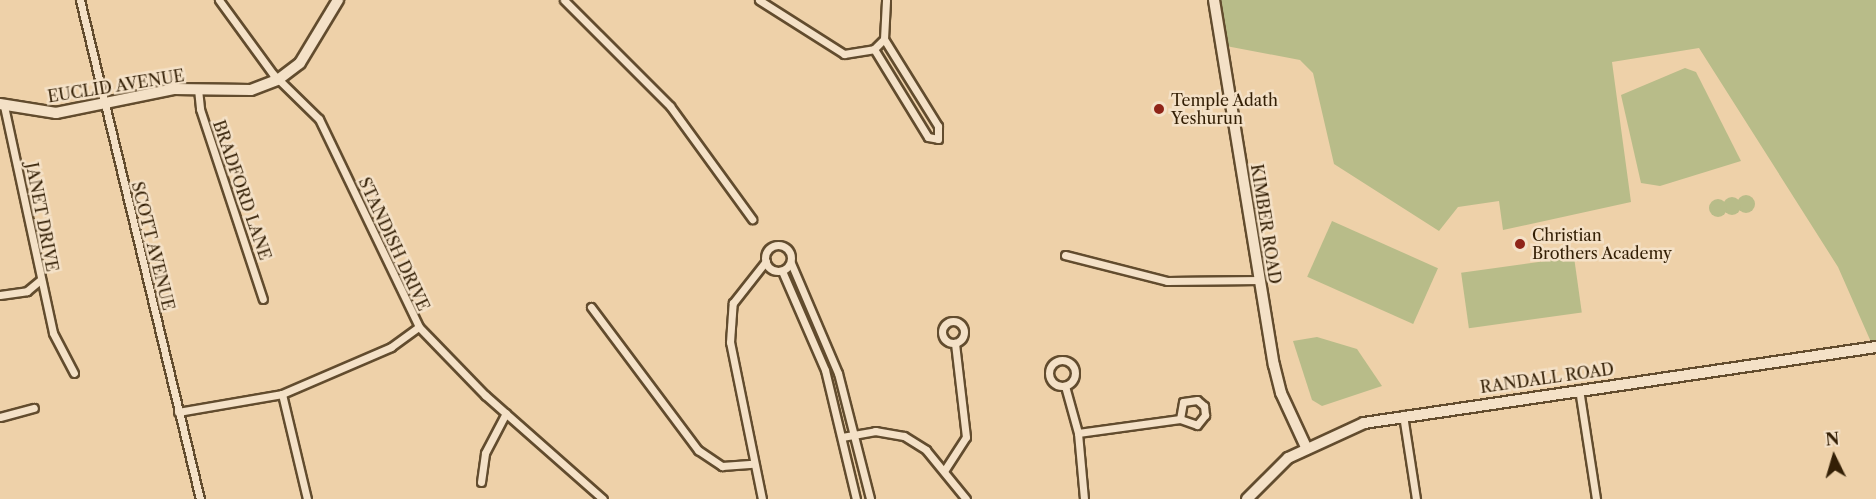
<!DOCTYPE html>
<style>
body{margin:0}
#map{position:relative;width:1876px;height:499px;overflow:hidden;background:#eed1a9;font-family:"Libre Caslon Text",serif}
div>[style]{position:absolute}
.green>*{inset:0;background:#b8bc89;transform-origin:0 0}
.round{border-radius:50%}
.roads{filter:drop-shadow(2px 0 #624c2e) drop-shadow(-2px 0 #624c2e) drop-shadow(0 2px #624c2e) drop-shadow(0 -2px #624c2e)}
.street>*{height:7px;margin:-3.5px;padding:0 3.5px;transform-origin:3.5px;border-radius:3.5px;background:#f4e1c7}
.street>.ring{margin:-3.5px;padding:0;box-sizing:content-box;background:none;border:7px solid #f4e1c7;border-radius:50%}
.secondary>*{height:10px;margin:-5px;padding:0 5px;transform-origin:5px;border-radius:5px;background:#f4e1c7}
.dots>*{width:16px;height:16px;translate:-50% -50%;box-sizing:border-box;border:3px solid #f4e1c7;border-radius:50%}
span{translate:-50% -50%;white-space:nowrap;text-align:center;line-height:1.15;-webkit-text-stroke:5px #f4e1c7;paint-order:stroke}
.street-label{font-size:16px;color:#331f05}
.poi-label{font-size:16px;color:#331f05}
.left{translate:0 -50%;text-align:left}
.north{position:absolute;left:1804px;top:427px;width:60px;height:60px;-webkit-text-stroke:4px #f4e1c7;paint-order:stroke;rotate:355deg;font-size:16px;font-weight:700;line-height:24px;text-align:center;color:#331f05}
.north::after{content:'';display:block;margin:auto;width:21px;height:27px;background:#331f05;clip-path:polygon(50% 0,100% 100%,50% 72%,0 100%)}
</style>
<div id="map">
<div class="green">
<div style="clip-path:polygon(1218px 0,1876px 0,1876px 341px,1871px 342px,1838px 267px,1699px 48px,1612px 62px,1631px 202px,1503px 230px,1499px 201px,1458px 207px,1439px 231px,1334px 164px,1313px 73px,1300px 60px,1226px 46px)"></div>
<div style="clip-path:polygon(1685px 68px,1696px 72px,1741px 161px,1660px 186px,1641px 183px,1621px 95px)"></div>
<div class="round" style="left:1737px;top:195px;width:18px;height:18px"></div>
<div class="round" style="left:1723px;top:197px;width:18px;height:18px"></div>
<div class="round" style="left:1709px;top:199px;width:18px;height:18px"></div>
<div style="left:1332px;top:221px;width:116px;height:61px;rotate:24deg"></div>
<div style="left:1574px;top:257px;width:56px;height:114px;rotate:82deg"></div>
<div style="clip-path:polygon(1317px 337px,1357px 349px,1382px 386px,1322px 406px,1312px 400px,1293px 341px)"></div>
</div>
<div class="roads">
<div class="street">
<div style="left:80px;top:0;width:513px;rotate:76.48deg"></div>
<div style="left:219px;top:0;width:92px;rotate:53.9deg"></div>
<div style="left:273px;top:74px;width:64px;rotate:44.4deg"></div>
<div style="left:319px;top:119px;width:231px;rotate:64.3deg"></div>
<div style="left:419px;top:327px;width:95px;rotate:45.9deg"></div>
<div style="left:485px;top:395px;width:157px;rotate:41.4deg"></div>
<div style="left:564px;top:0;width:150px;rotate:45deg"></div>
<div style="left:670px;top:106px;width:140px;rotate:54deg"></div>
<div style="left:759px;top:0;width:101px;rotate:32.4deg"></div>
<div style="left:844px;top:54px;width:30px;rotate:-9deg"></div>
<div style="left:874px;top:49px;width:14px;rotate:-45deg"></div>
<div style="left:884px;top:39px;width:39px;rotate:-87deg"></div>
<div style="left:874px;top:49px;width:103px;rotate:58.5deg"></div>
<div style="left:928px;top:137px;width:10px;rotate:11deg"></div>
<div style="left:938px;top:139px;width:13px;rotate:-90deg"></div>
<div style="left:938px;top:126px;width:102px;rotate:-121.8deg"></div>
<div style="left:198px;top:89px;width:20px;rotate:84deg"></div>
<div style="left:200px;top:109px;width:200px;rotate:71.7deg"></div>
<div style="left:4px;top:106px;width:232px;rotate:77.8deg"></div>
<div style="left:53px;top:333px;width:45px;rotate:62.3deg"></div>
<div class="ring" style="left:765px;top:245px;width:19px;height:19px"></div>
<div style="left:1065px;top:255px;width:105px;rotate:14.3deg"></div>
<div style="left:1167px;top:281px;width:93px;rotate:-0.6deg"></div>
<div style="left:791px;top:263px;width:120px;rotate:66.9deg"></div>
<div style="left:838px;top:373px;width:130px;rotate:75.7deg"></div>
<div style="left:782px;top:271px;width:108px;rotate:66.5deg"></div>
<div style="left:825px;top:370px;width:133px;rotate:76.5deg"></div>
<div style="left:0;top:295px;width:27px;rotate:-8deg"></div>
<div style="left:27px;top:291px;width:17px;rotate:-40deg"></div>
<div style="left:591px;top:307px;width:179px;rotate:53.2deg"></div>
<div style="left:698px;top:450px;width:29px;rotate:34deg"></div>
<div style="left:722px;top:466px;width:31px;rotate:-4deg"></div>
<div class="ring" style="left:942px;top:321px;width:15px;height:15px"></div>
<div class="ring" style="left:1049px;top:360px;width:19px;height:19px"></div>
<div style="left:1065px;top:386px;width:49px;rotate:74.5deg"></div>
<div style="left:1078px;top:433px;width:66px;rotate:84.8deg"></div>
<div style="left:1579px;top:389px;width:111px;rotate:81.2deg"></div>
<div style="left:282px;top:394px;width:108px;rotate:76.6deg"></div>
<div style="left:178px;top:412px;width:106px;rotate:-9.8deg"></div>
<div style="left:282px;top:394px;width:119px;rotate:-23.3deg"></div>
<div style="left:391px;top:347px;width:34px;rotate:-36deg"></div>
<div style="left:1403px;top:415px;width:85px;rotate:81.2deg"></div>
<div style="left:0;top:417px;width:35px;rotate:-15deg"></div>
<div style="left:1078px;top:433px;width:103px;rotate:-7.8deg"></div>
<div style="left:1180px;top:419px;width:18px;rotate:19deg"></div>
<div style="left:1197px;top:425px;width:13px;rotate:-51deg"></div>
<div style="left:1205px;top:415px;width:9px;rotate:-96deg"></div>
<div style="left:1204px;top:406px;width:9px;rotate:-139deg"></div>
<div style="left:1197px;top:400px;width:14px;rotate:172deg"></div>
<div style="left:1183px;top:402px;width:17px;rotate:100deg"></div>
<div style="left:842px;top:437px;width:34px;rotate:-10deg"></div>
<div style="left:875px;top:431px;width:29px;rotate:10deg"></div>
<div style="left:904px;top:436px;width:26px;rotate:32deg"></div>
<div style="left:926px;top:450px;width:63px;rotate:50.8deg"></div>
<div style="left:944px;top:471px;width:40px;rotate:-57.1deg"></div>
<div style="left:966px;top:437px;width:95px;rotate:-96.7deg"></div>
<div style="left:481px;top:482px;width:29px;rotate:-82deg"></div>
<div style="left:485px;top:453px;width:45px;rotate:-62.3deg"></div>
<div style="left:762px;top:499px;width:160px;rotate:-101.5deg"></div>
<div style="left:730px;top:342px;width:39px;rotate:-86deg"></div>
<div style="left:733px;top:303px;width:53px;rotate:-51.8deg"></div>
</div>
<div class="secondary">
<div style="left:1214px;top:0;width:370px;rotate:80.7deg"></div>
<div style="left:1274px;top:365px;width:29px;rotate:76deg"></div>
<div style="left:1281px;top:393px;width:60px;rotate:65.2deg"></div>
<div style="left:0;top:104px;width:57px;rotate:9.1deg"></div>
<div style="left:56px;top:113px;width:120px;rotate:-11.5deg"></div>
<div style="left:174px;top:89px;width:77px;rotate:0.7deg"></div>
<div style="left:251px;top:90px;width:30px;rotate:-21deg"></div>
<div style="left:279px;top:79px;width:26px;rotate:-37deg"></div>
<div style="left:300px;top:63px;width:74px;rotate:-58.9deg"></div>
<div style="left:1247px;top:499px;width:58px;rotate:-45deg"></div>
<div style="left:1288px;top:458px;width:84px;rotate:-24.7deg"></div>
<div style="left:1364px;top:423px;width:518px;rotate:-8.44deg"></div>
</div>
</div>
<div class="dots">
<div style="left:1159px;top:109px;background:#8f2418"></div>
<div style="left:1520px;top:244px;background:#8f2418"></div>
</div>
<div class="street-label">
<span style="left:116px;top:86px;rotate:-9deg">EUCLID AVENUE</span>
<span style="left:242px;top:190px;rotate:71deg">BRADFORD LANE</span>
<span style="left:42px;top:217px;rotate:79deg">JANET DRIVE</span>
<span style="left:1266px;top:224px;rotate:81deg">KIMBER ROAD</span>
<span style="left:394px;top:244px;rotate:65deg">STANDISH DRIVE</span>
<span style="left:153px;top:246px;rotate:76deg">SCOTT AVENUE</span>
<span style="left:1547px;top:378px;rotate:-8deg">RANDALL ROAD</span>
</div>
<div class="poi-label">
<span class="left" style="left:1171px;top:109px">Temple Adath<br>Yeshurun</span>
<span class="left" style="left:1532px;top:244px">Christian<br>Brothers Academy</span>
</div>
<div class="north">N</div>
</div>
